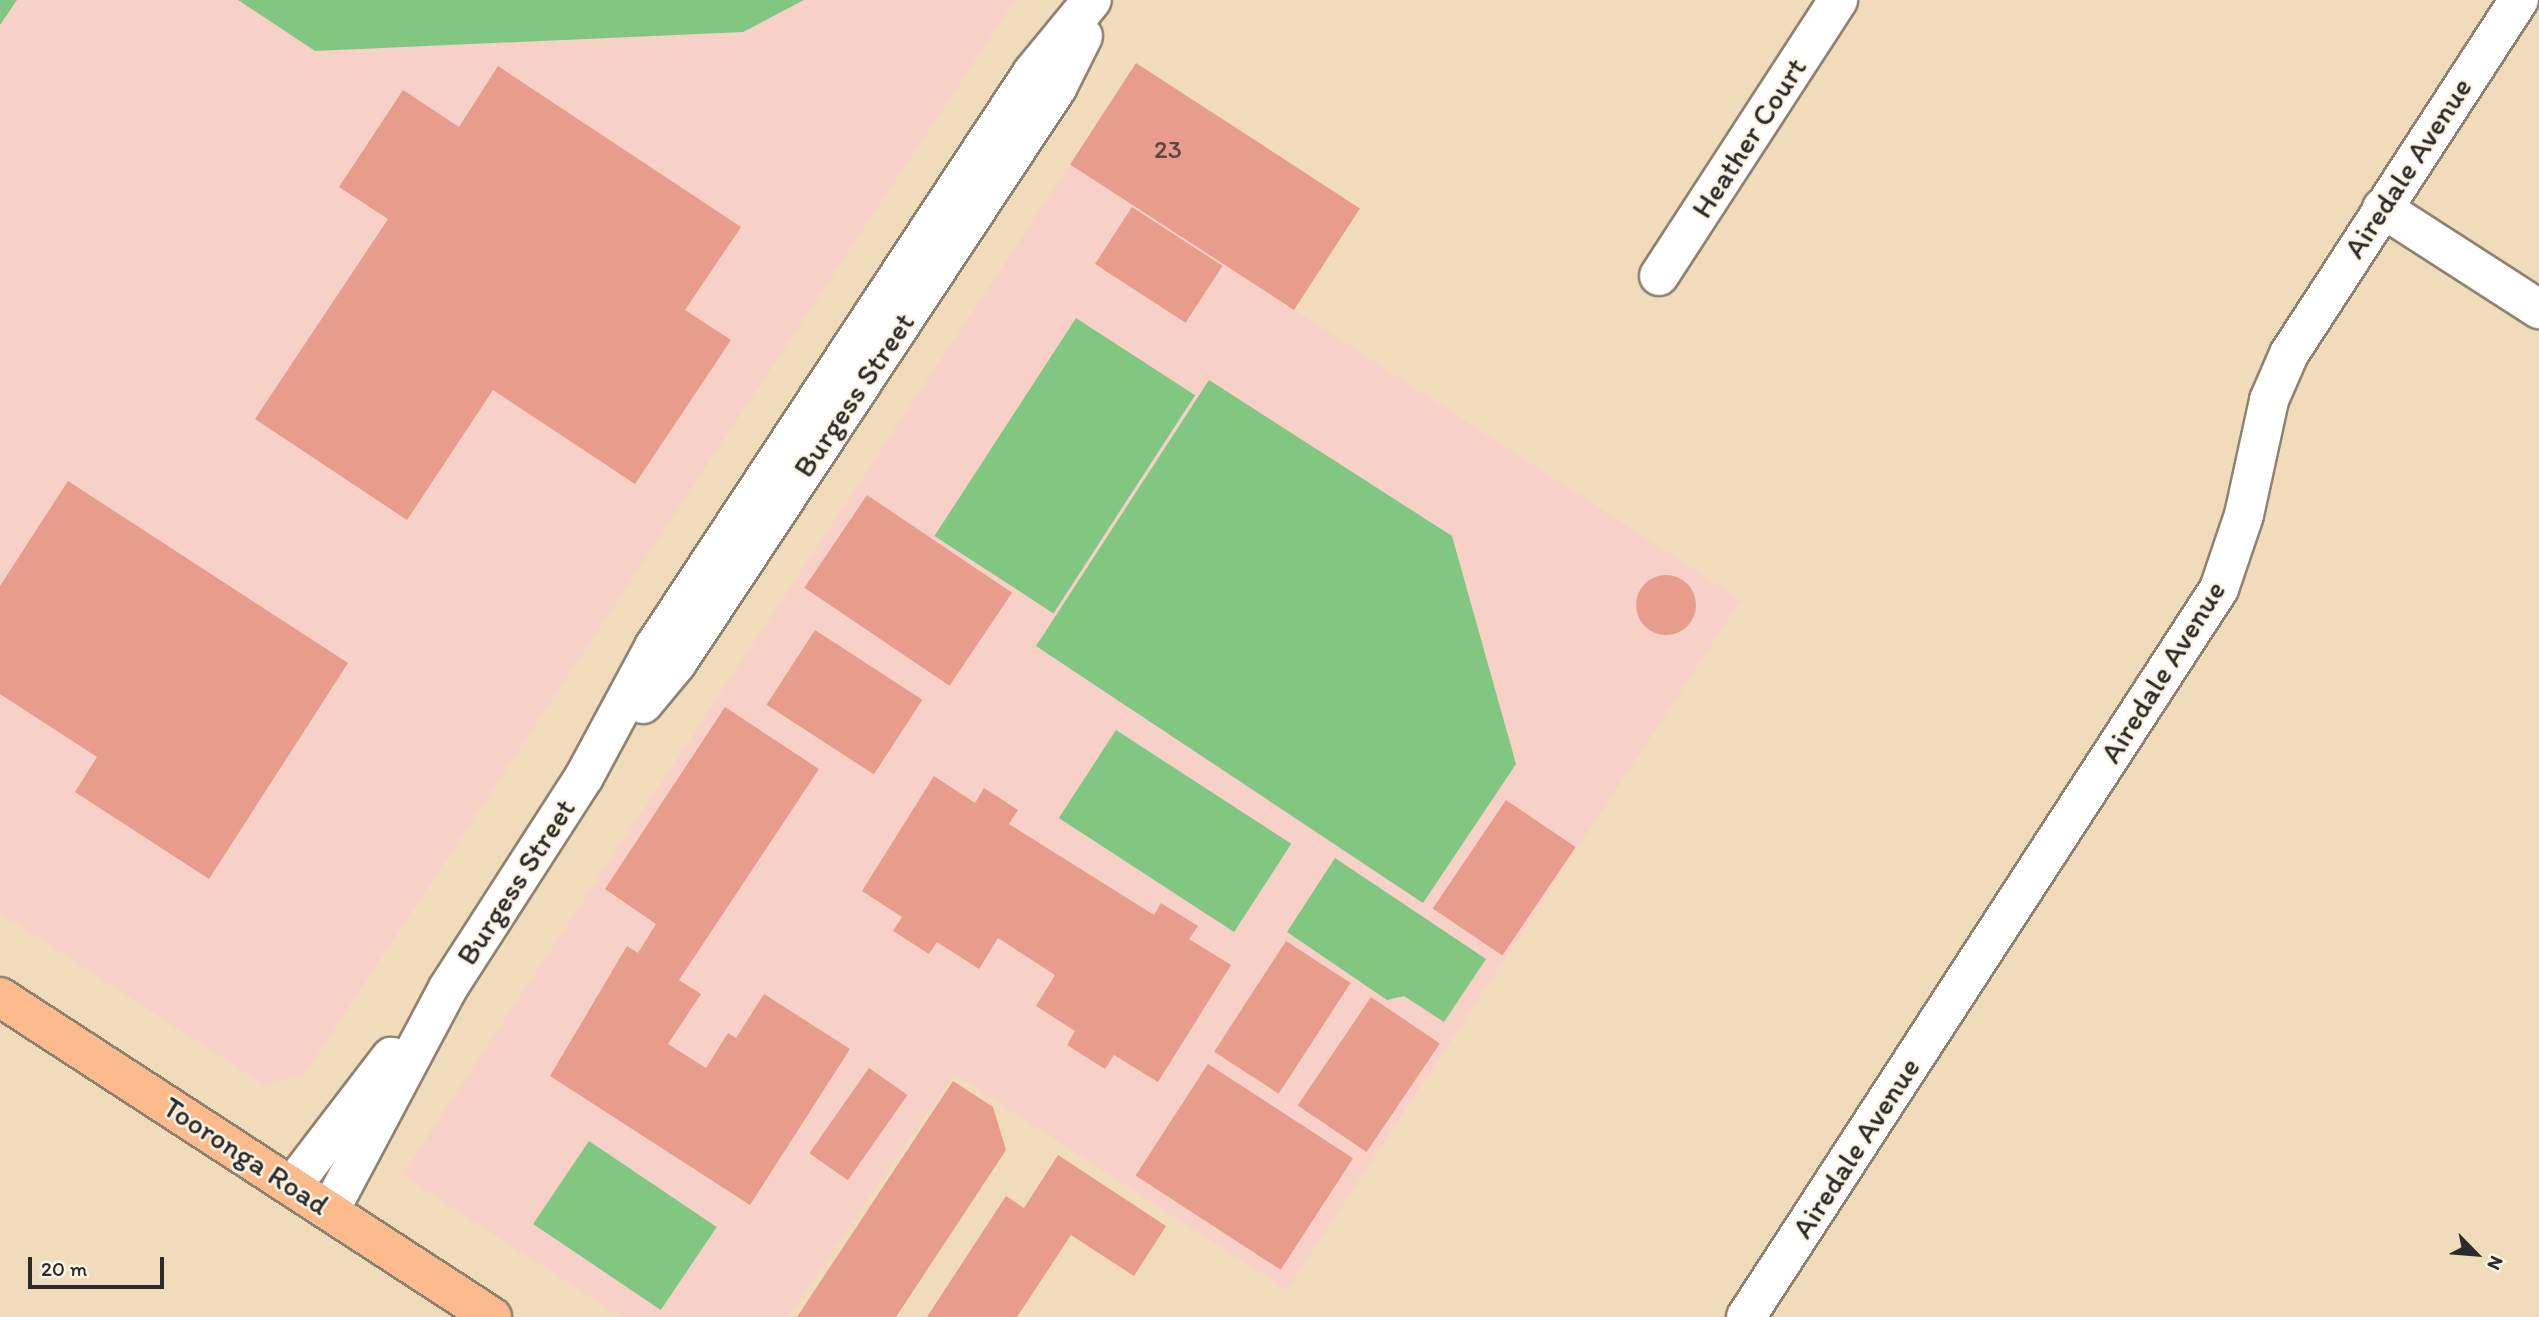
<!DOCTYPE html>
<style>
body{margin:0}
#map{position:relative;width:2539px;height:1317px;overflow:hidden;background:#f0dbba;font-family:Itim,sans-serif}
div>[style]{position:absolute}
.built>*{inset:0;background:#f7d1c7}
.green>*{inset:0;background:#82c781;transform-origin:0 0}
.building>*{inset:0;background:#e89c8c;transform-origin:0 0}
.round{border-radius:50%}
.roads{filter:drop-shadow(2px 0 #8e8372) drop-shadow(-2px 0 #8e8372) drop-shadow(0 2px #8e8372) drop-shadow(0 -2px #8e8372)}
.minor>*{height:38px;margin:-19px;padding:0 19px;transform-origin:19px;border-radius:19px;background:#fff}
.major>*{height:38px;margin:-19px;padding:0 19px;transform-origin:19px;border-radius:19px;background:#fbbb8d}
span{translate:-50% -50%;white-space:nowrap;text-align:center;line-height:1.15;-webkit-text-stroke:5px #fcf5e5;paint-order:stroke}
.number-label{font-size:26px;color:#5a4743}
.number-label span{-webkit-text-stroke-width:0}
.street-label{font-size:30px;color:#2b2b2b}
.north{position:absolute;left:2441px;top:1219px;width:70px;height:70px;-webkit-text-stroke:5px #fcf5e5;paint-order:stroke;rotate:115deg;font-size:19px;font-weight:700;line-height:28px;text-align:center;color:#2b2b2b}
.north::after{content:'';display:block;margin:auto;width:24px;height:32px;background:#2b2b2b;clip-path:polygon(50% 0,100% 100%,50% 72%,0 100%)}
.scale{position:absolute;left:28px;top:1257px;width:136px;height:32px;box-sizing:border-box;border:4px solid #2b2b2b;border-top:0;padding-left:9px;font-size:21px;line-height:24px;white-space:nowrap;color:#2b2b2b;-webkit-text-stroke:5px #fcf5e5;paint-order:stroke}
</style>
<div id="map">
<div class="built">
<div style="clip-path:polygon(17px 0,238px 0,315px 51px,743px 32px,804px 0,1015px 0,304px 1075px,263px 1084px,0 913px,0 25px)"></div>
<div style="clip-path:polygon(1070px 164px,1741px 600px,1287px 1290px,954px 1074px,788px 1317px,621px 1317px,402px 1175px)"></div>
</div>
<div class="green">
<div style="clip-path:polygon(0 0,17px 0,0 25px)"></div>
<div style="clip-path:polygon(238px 0,804px 0,743px 32px,315px 51px)"></div>
<div style="left:1076px;top:318px;width:142px;height:260px;rotate:33deg"></div>
<div style="clip-path:polygon(1209px 380px,1452px 536px,1516px 764px,1423px 903px,1036px 646px)"></div>
<div style="left:1116px;top:730px;width:209px;height:105px;rotate:33deg"></div>
<div style="clip-path:polygon(1335px 858px,1486px 959px,1444px 1022px,1404px 996px,1387px 1000px,1287px 932px)"></div>
<div style="left:589px;top:1141px;width:154px;height:100px;rotate:34deg"></div>
</div>
<div class="building">
<div style="left:1136px;top:63px;width:267px;height:121px;rotate:33deg"></div>
<div style="clip-path:polygon(498px 66px,741px 227px,685px 310px,731px 340px,635px 484px,493px 390px,407px 520px,255px 419px,388px 219px,339px 187px,403px 90px,459px 127px)"></div>
<div style="left:1132px;top:207px;width:108px;height:68px;rotate:33deg"></div>
<div style="clip-path:polygon(68px 481px,348px 663px,209px 879px,75px 792px,97px 757px,0 694px,0 586px)"></div>
<div style="left:867px;top:495px;width:175px;height:112px;rotate:34deg"></div>
<div class="round" style="left:1636px;top:575px;width:60px;height:60px"></div>
<div style="left:815px;top:630px;width:128px;height:89px;rotate:33deg"></div>
<div style="clip-path:polygon(725px 707px,819px 769px,679px 980px,701px 994px,668px 1044px,706px 1068px,728px 1033px,736px 1038px,764px 994px,850px 1049px,750px 1205px,550px 1076px,627px 946px,638px 953px,656px 924px,605px 889px)"></div>
<div style="clip-path:polygon(934px 776px,975px 803px,984px 788px,1018px 810px,1009px 824px,1154px 915px,1161px 903px,1198px 926px,1189px 939px,1231px 965px,1158px 1082px,1114px 1055px,1105px 1069px,1067px 1045px,1075px 1031px,1036px 1006px,1055px 975px,998px 938px,979px 969px,937px 942px,929px 954px,893px 931px,902px 917px,862px 891px)"></div>
<div style="left:1506px;top:800px;width:84px;height:131px;rotate:34deg"></div>
<div style="left:1286px;top:941px;width:77px;height:132px;rotate:33deg"></div>
<div style="left:1371px;top:997px;width:83px;height:131px;rotate:34deg"></div>
<div style="left:1208px;top:1064px;width:173px;height:133px;rotate:33deg"></div>
<div style="left:869px;top:1068px;width:47px;height:104px;rotate:35deg"></div>
<div style="clip-path:polygon(953px 1081px,993px 1107px,1006px 1150px,896px 1317px,797px 1317px)"></div>
<div style="clip-path:polygon(1058px 1155px,1166px 1226px,1134px 1276px,1071px 1235px,1017px 1317px,927px 1317px,1006px 1196px,1024px 1208px)"></div>
</div>
<div class="roads">
<div class="minor">
<div style="left:2382px;top:208px;width:187px;rotate:32.8deg"></div>
<div style="left:1659px;top:276px;width:329px;rotate:-57deg"></div>
<div style="left:643px;top:704px;width:53px;rotate:-50.3deg"></div>
<div style="left:677px;top:663px;width:689px;rotate:-56.54deg"></div>
<div style="left:1057px;top:88px;width:58px;rotate:-63.4deg"></div>
<div style="left:292px;top:1186px;width:163px;rotate:-52.5deg"></div>
<div style="left:330px;top:1210px;width:251px;rotate:-62deg"></div>
<div style="left:448px;top:988px;width:251px;rotate:-57.2deg"></div>
<div style="left:584px;top:777px;width:148px;rotate:-61.7deg"></div>
<div style="left:654px;top:647px;width:687px;rotate:-56.63deg"></div>
<div style="left:1032px;top:73px;width:94px;rotate:-50.6deg"></div>
<div style="left:1746px;top:1317px;width:868px;rotate:-56.99deg"></div>
<div style="left:2219px;top:589px;width:78px;rotate:-71.3deg"></div>
<div style="left:2244px;top:515px;width:118px;rotate:-77.7deg"></div>
<div style="left:2269px;top:400px;width:50px;rotate:-66.5deg"></div>
<div style="left:2289px;top:354px;width:422px;rotate:-57deg"></div>
</div>
<div class="major">
<div style="left:0;top:997px;width:587px;rotate:33.04deg"></div>
</div>
</div>
<div class="number-label">
<span style="left:1168px;top:150px">23</span>
</div>
<div class="street-label">
<span style="left:1749px;top:138px;rotate:-57deg">Heather Court</span>
<span style="left:2408px;top:168px;rotate:-57deg">Airedale Avenue</span>
<span style="left:854px;top:395px;rotate:-56deg">Burgess Street</span>
<span style="left:2163px;top:672px;rotate:-58deg">Airedale Avenue</span>
<span style="left:516px;top:882px;rotate:-57deg">Burgess Street</span>
<span style="left:1856px;top:1148px;rotate:-57deg">Airedale Avenue</span>
<span style="left:246px;top:1156px;rotate:33deg">Tooronga Road</span>
</div>
<div class="north">N</div>
<div class="scale">20 m</div>
</div>
